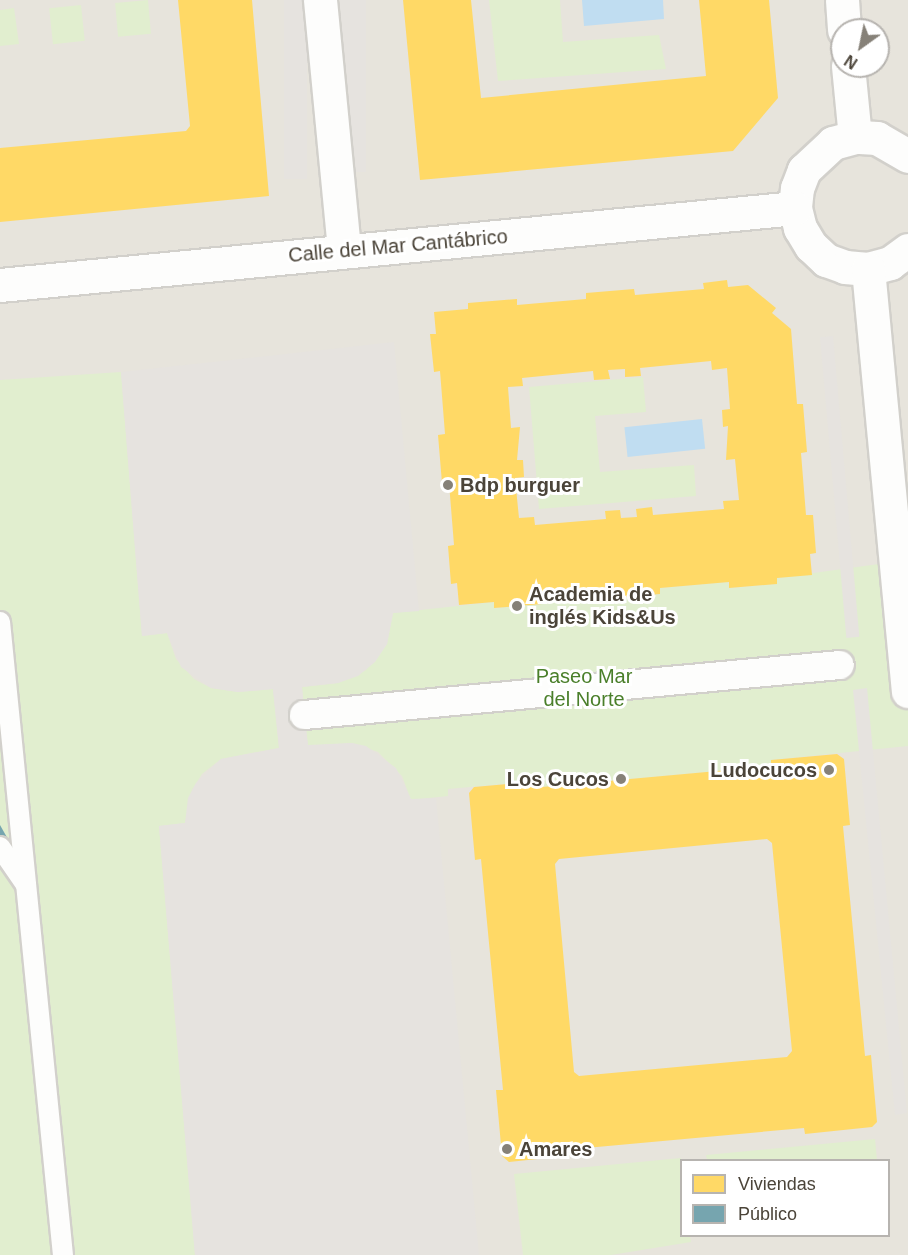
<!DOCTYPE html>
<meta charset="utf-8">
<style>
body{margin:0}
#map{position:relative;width:908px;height:1255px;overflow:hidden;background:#f4f2ee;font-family:Helvetica,sans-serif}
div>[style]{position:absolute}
.residential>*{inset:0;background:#e7e4dc}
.green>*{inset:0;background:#e1eecf;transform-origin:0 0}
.parking>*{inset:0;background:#e6e3df;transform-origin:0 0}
.water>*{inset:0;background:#c0ddf1;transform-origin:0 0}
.homes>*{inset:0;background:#ffd966}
.public>*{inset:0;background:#76a5af}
.roads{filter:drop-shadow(2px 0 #d2d0cb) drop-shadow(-2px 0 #d2d0cb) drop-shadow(0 2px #d2d0cb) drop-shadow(0 -2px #d2d0cb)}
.service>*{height:20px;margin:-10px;padding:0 10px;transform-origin:10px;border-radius:10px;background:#fdfdfc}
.pedestrian>*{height:28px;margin:-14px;padding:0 14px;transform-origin:14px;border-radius:14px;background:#fdfdfc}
.minor>*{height:33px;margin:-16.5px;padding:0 16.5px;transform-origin:16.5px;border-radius:16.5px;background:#fdfdfc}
.dots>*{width:16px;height:16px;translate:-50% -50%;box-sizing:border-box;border:3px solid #fff;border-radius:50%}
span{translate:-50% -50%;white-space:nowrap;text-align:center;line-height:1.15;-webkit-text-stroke:6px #fff;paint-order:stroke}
.street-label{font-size:20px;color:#4b4439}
.poi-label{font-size:20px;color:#4b4439;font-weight:700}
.left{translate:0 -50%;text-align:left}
.right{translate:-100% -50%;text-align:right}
.park-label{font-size:20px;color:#4a7f2a}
.legend{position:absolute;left:680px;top:1159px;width:210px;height:78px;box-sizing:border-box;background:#fff;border:2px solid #b7b4b0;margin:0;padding:8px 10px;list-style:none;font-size:18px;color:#4b4439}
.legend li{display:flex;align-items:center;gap:12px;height:30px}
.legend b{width:30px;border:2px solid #b7b4b0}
.north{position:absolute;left:830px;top:18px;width:60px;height:60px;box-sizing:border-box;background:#fff;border:2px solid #b7b4b0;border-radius:50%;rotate:213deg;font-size:16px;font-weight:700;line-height:24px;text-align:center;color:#4b4439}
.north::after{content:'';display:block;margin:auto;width:21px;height:27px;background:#868178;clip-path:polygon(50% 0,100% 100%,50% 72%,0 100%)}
</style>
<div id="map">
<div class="residential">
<div style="clip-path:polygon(evenodd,0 0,908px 0,908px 1255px,0 1255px,0 0,842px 30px,878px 30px,878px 66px,842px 66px,842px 30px,0 0,682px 1160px,888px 1160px,888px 1236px,682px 1236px,682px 1160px)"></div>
</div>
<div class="green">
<div style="left:148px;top:0;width:34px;height:33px;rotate:85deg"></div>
<div style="clip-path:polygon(489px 0,560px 0,563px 42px,659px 35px,666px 69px,498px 81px)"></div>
<div style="left:81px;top:5px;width:36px;height:32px;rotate:84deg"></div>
<div style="clip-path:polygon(14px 8px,19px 44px,0 46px,0 10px)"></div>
<div style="clip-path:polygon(121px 372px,142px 636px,167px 633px,176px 659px,194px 679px,211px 688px,238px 692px,273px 689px,279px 748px,221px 759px,202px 774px,192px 790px,185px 823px,159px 826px,195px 1255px,0 1255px,0 380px)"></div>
<div style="clip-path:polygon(643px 377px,646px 412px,595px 416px,600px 472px,694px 465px,696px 496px,539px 509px,529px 387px)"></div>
<div style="clip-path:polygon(908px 560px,908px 746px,771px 760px,771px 766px,542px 787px,540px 781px,448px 789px,448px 796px,411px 800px,402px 776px,378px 752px,352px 743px,308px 746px,302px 687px,338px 683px,366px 670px,387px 644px,393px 613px,494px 602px,494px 608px,542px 604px,542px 598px,611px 592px,612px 598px,660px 594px,660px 588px,728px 582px,729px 588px,777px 584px,777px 578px)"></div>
<div style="clip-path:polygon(875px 1139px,877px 1160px,707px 1160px,706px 1155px)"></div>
<div style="clip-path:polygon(681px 1158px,682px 1236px,690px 1236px,691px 1242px,611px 1255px,523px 1255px,514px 1174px)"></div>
</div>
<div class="parking">
<div style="left:284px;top:0;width:23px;height:179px"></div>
<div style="left:340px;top:0;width:26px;height:172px"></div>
<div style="left:833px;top:336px;width:302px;height:13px;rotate:85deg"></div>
<div style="clip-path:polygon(394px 342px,419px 611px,393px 613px,387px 644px,375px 662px,358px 676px,338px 683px,302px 687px,304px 715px,308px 745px,352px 743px,366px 746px,396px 768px,411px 799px,436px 798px,479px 1255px,195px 1255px,159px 826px,185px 823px,188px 798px,196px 783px,221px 759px,279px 748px,273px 689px,238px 692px,211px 688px,181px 667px,167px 633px,142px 636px,121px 372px)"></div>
<div style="clip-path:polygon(867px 688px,907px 1113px,895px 1115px,853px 690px)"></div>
</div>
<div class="water">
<div style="clip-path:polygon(582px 0,663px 0,664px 19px,584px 26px)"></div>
<div style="left:702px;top:419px;width:30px;height:78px;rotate:84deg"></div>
</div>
<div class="homes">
<div style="clip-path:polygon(178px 0,252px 0,269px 196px,0 222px,0 148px,186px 131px,190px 126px)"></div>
<div style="clip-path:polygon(403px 0,471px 0,481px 98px,706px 76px,699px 0,769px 0,778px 98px,733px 151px,420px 180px)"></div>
<div style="clip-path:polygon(evenodd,727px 280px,728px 287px,748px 285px,776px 308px,772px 313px,791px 329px,797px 404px,803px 404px,807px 452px,801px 453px,806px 515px,813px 515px,816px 553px,810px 554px,812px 575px,777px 578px,777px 584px,729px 588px,729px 582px,660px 588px,660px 594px,612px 598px,611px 592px,542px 598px,542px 604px,494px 608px,494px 602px,459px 605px,457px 583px,451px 584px,448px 546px,454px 545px,449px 483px,442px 483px,438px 435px,445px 434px,440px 371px,434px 372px,430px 334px,436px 334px,434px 312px,468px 309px,468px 303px,517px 299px,517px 305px,586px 299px,586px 293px,634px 289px,635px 295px,704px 289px,703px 283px,727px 280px,711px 361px,712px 370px,727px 368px,730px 409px,722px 410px,723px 427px,728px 426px,726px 460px,735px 459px,739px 500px,723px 501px,724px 509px,653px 515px,652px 507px,636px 509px,637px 517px,621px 518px,620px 510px,605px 511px,606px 519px,535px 525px,534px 517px,519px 518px,515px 478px,524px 477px,523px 460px,517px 460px,520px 427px,511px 428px,508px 387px,523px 386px,522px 378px,593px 371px,594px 380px,610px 379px,608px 370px,625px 369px,625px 377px,641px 376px,640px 368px,711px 361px)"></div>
<div style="clip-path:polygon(evenodd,837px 754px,844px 759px,850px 825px,843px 826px,865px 1056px,871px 1055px,877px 1122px,872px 1127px,805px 1134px,804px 1128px,575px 1149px,575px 1155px,509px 1162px,502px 1156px,496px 1090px,503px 1090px,481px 859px,475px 860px,469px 793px,474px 787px,541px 781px,542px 787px,771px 766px,771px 760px,837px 754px,767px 839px,772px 843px,792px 1051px,787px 1057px,579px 1076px,574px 1072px,555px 864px,559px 859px,767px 839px)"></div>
</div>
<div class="public">
<div style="clip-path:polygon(0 825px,14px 850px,0 860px)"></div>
</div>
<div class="roads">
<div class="service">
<div style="left:0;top:622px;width:636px;rotate:84.32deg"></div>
<div style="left:0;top:847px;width:46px;rotate:55.6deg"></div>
</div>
<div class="pedestrian">
<div style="left:304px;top:715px;width:538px;rotate:-5.33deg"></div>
</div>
<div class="minor">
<div style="left:320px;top:0;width:252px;rotate:84.5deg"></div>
<div style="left:842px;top:0;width:30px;rotate:86deg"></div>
<div style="left:848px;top:66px;width:71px;rotate:84.4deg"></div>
<div style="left:908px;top:156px;width:36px;rotate:-150deg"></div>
<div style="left:877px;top:138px;width:22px;rotate:-177deg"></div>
<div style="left:855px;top:137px;width:23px;rotate:165deg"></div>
<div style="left:833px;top:143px;width:40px;rotate:137deg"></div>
<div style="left:804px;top:170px;width:19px;rotate:111deg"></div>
<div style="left:797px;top:188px;width:20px;rotate:96deg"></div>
<div style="left:795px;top:208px;width:21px;rotate:76deg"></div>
<div style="left:800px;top:228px;width:21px;rotate:59deg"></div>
<div style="left:811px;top:246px;width:21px;rotate:43deg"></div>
<div style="left:826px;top:260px;width:20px;rotate:20deg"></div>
<div style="left:845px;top:267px;width:23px;rotate:5deg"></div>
<div style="left:868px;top:269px;width:23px;rotate:-15deg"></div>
<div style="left:890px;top:263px;width:22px;rotate:-36deg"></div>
<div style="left:868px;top:269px;width:424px;rotate:84.6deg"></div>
<div style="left:0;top:285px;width:799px;rotate:-5.53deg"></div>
</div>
</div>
<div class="dots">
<div style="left:448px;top:485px;background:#868178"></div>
<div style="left:517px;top:606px;background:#868178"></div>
<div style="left:829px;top:770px;background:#868178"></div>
<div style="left:621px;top:779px;background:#868178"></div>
<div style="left:507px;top:1149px;background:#868178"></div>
</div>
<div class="street-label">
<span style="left:398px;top:246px;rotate:-5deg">Calle del Mar Cantábrico</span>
</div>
<div class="poi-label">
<span class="left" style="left:460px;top:485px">Bdp burguer</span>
<span class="left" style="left:529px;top:606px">Academia de<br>inglés Kids&amp;Us</span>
<span class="right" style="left:817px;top:770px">Ludocucos</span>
<span class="right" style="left:609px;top:779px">Los Cucos</span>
<span class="left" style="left:519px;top:1149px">Amares</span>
</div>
<div class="park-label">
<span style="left:584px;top:688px">Paseo Mar<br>del Norte</span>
</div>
<ul class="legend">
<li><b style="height:16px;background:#ffd966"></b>Viviendas</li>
<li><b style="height:16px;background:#76a5af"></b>Público</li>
</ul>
<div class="north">N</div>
</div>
